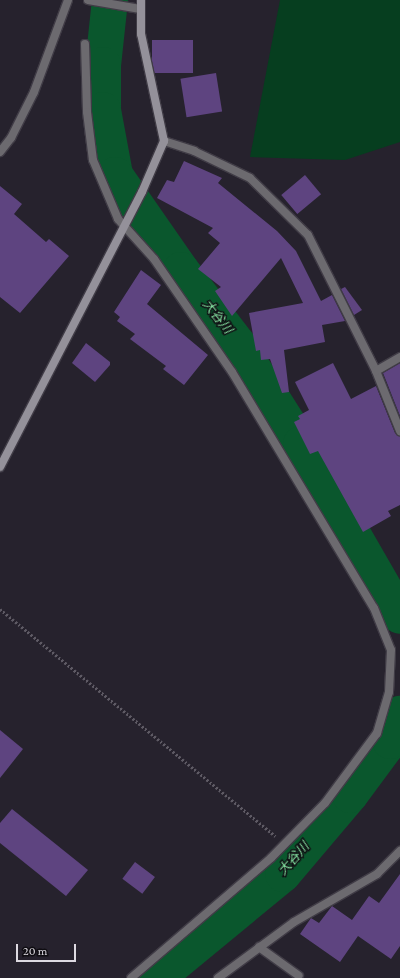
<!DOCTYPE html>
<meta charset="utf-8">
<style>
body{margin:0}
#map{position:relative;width:400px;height:978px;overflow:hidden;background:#26222d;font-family:"Crimson Pro","Noto Sans JP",serif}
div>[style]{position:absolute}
.green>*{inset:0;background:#063e1f}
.river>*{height:36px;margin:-18px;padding:0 18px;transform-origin:18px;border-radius:18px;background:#0a572d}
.building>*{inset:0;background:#5e4480;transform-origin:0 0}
.path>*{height:2.5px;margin-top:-1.25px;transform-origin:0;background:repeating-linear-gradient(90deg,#5e5a64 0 2px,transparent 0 4px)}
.roads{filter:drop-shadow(1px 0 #403c46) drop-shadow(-1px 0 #403c46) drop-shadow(0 1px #403c46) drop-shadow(0 -1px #403c46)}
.lane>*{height:8px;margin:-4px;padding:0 4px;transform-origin:4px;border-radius:4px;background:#6c6a6f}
.street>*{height:8px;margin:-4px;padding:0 4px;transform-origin:4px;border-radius:4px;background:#6c6a6f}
.secondary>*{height:8px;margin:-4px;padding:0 4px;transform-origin:4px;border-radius:4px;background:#94919a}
span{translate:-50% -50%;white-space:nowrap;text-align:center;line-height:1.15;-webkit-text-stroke:3px #0f0d12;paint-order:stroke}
.water-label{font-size:13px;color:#83e1a0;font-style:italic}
.scale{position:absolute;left:16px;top:944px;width:60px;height:18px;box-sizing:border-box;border:2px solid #dddae1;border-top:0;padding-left:5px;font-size:12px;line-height:14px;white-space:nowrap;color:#dddae1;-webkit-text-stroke:3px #0f0d12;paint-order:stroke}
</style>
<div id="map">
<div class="green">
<div style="clip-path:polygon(280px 0,400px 0,400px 142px,345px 160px,250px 157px)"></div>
</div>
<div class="river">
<div style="left:110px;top:0;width:65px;rotate:96.1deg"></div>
<div style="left:103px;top:65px;width:45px;rotate:90deg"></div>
<div style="left:103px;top:110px;width:66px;rotate:79.5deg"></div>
<div style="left:115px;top:175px;width:116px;rotate:55.2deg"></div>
<div style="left:181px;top:270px;width:92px;rotate:52.5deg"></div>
<div style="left:237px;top:343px;width:120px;rotate:57.6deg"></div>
<div style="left:301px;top:444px;width:198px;rotate:60.1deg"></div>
<div style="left:157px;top:978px;width:163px;rotate:-39.5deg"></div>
<div style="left:283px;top:874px;width:104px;rotate:-49.7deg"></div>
<div style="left:350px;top:795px;width:67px;rotate:-53.5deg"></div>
<div style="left:390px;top:741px;width:29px;rotate:-70deg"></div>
</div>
<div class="building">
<div style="left:193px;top:40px;width:33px;height:41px;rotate:90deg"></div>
<div style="left:216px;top:73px;width:39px;height:36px;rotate:81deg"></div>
<div style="clip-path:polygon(184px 161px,222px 178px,218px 183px,277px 231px,296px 251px,321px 301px,332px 295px,345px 321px,322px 325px,325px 342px,284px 350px,289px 392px,282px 393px,270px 359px,261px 360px,260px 350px,256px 351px,249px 313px,303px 303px,281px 258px,232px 316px,215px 291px,221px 287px,198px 269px,220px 243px,208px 233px,213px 228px,157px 198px,167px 180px,174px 182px)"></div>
<div style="left:305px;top:175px;width:25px;height:31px;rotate:50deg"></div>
<div style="clip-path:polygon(0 186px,22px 204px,14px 214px,46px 242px,49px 239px,69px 256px,20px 313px,0 297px)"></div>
<div style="clip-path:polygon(141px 270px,161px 285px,147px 304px,208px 355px,184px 385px,163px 369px,166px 366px,130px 339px,135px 334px,117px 321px,120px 317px,114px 312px)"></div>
<div style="clip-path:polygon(345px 287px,362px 310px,354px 315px,341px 289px)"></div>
<div style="clip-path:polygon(86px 343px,110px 362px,110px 365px,95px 382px,72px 363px)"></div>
<div style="clip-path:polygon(333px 363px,351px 399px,376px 386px,395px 433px,400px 436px,400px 505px,388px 511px,391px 516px,363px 532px,318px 451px,310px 454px,294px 422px,300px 419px,298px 416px,309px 410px,295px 382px)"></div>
<div style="clip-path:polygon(400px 363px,400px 416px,383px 373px)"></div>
<div style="clip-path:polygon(0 730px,23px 749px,0 778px)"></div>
<div style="clip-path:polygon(12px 809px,88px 870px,66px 896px,0 843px,0 823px)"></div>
<div style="left:135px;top:862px;width:25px;height:21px;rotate:37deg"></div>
<div style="clip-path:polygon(400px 874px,400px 946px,391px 959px,358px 936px,340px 962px,300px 934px,311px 918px,319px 923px,332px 906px,352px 920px,369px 896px,379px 903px)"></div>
</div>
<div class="path">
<div style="left:0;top:609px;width:357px;rotate:39.5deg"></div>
</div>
<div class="roads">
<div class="lane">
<div style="left:259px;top:947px;width:49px;rotate:35.9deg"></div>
</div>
<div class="street">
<div style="left:88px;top:0;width:53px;rotate:9.8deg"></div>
<div style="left:85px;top:44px;width:68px;rotate:88.3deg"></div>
<div style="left:87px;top:112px;width:48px;rotate:82.9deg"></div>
<div style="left:93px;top:160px;width:64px;rotate:67deg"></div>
<div style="left:118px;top:219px;width:54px;rotate:48deg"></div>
<div style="left:154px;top:259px;width:137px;rotate:55.4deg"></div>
<div style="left:232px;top:372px;width:275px;rotate:59deg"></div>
<div style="left:374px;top:608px;width:45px;rotate:68deg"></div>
<div style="left:391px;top:650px;width:42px;rotate:92.7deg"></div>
<div style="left:389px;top:692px;width:43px;rotate:106.3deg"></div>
<div style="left:377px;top:733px;width:87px;rotate:126.6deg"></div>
<div style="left:325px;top:803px;width:77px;rotate:134.5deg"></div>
<div style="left:271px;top:858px;width:184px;rotate:139.4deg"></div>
<div style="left:164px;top:141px;width:32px;rotate:18deg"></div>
<div style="left:194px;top:151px;width:62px;rotate:25.7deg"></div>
<div style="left:250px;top:178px;width:81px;rotate:44.5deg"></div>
<div style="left:308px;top:235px;width:152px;rotate:63.4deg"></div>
<div style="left:376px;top:371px;width:65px;rotate:68.2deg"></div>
<div style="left:0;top:152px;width:18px;rotate:-52deg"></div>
<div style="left:11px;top:138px;width:51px;rotate:-63.4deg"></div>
<div style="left:34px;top:92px;width:98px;rotate:-69.7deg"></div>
<div style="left:376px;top:371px;width:28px;rotate:-30deg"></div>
<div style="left:218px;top:978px;width:94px;rotate:-36.4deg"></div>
<div style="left:294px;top:922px;width:96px;rotate:-30deg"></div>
<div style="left:377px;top:874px;width:33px;rotate:-45deg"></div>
</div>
<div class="secondary">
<div style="left:0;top:467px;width:309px;rotate:-62.7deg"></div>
<div style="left:142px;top:192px;width:56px;rotate:-66.7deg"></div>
<div style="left:164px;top:141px;width:109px;rotate:-102.1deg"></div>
<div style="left:141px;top:34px;width:34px;rotate:-90deg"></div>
</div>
</div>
<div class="water-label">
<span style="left:217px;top:317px;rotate:52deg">大谷川</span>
<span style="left:294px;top:859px;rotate:-48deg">大谷川</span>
</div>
<div class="scale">20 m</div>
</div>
